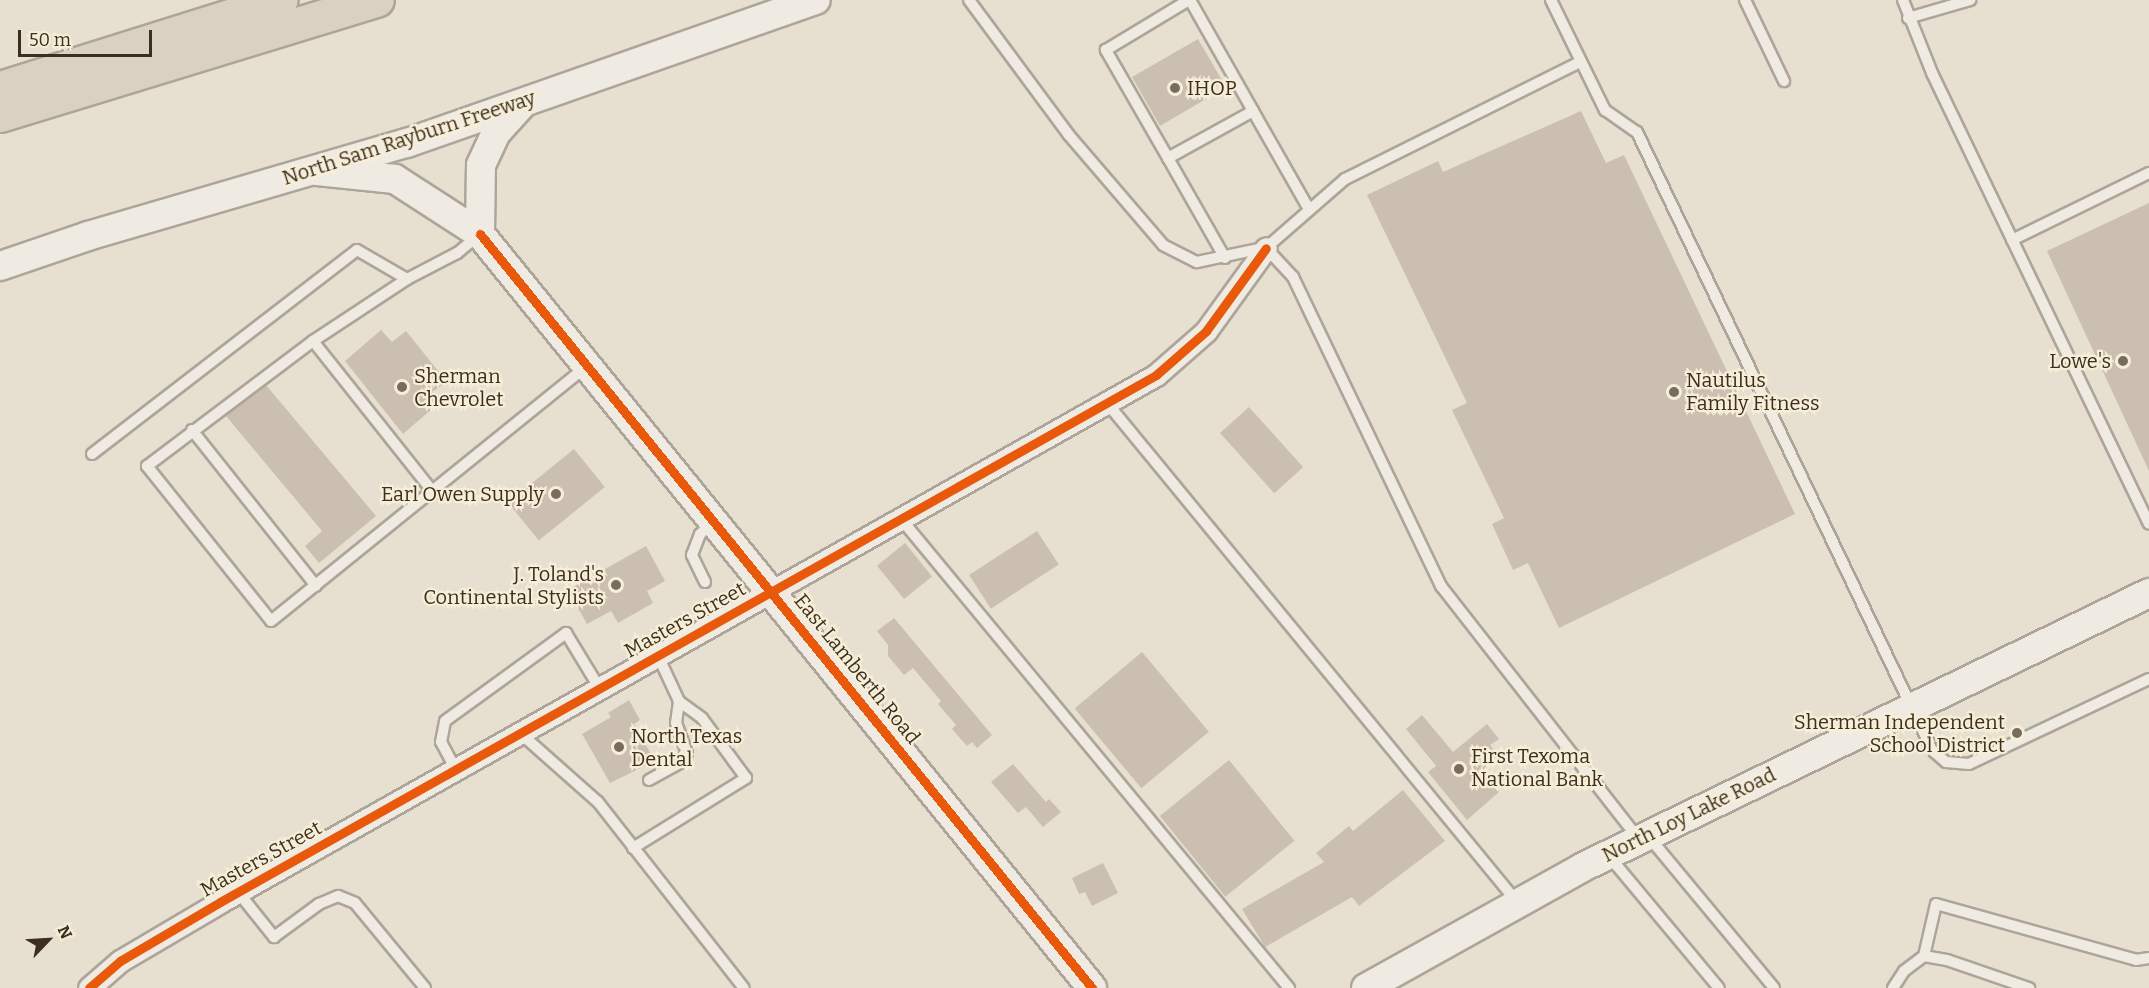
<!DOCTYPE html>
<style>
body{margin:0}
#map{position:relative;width:2149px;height:988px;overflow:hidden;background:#e7e0d1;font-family:Bitter,serif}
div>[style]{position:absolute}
.building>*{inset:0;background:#cbbfb2;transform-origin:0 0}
.roads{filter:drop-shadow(2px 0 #ada599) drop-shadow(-2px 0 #ada599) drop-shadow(0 2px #ada599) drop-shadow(0 -2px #ada599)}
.lane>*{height:10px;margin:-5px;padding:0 5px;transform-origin:5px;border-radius:5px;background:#efebe3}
.street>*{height:21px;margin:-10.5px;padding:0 10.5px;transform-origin:10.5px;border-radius:10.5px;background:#efebe3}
.secondary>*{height:28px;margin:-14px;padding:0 14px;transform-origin:14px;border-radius:14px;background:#efebe3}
.highway>*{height:33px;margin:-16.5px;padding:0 16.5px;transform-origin:16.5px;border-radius:16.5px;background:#dad1c2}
.cycleway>*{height:9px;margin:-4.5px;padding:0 4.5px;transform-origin:4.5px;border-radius:4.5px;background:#e8590c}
.dots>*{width:16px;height:16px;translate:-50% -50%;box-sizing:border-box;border:3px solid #f7eed8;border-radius:50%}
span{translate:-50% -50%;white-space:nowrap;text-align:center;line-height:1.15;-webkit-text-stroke:4.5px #f7eed8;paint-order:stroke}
.poi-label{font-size:20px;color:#3d2e20}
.left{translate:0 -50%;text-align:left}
.right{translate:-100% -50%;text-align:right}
.street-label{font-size:20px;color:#3d2e20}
.north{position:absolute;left:18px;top:910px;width:60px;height:60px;-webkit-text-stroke:4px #f7eed8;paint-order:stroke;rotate:65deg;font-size:16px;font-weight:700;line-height:24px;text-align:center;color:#3d2e20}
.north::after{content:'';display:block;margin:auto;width:21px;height:27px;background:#3d2e20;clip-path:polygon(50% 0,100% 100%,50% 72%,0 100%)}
.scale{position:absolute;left:18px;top:30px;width:134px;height:27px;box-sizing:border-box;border:3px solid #3d2e20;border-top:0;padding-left:8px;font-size:18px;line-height:21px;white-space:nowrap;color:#3d2e20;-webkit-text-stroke:4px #f7eed8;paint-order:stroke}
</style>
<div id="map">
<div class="building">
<div style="clip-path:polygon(1198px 39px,1223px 82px,1202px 93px,1206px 99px,1160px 126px,1132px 77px)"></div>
<div style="clip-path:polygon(1581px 111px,1606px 163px,1624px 155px,1795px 514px,1559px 628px,1528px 563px,1513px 570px,1492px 524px,1504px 518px,1452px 410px,1467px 403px,1367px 195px,1438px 161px,1443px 172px)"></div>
<div style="clip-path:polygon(2149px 203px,2149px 471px,2047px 251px)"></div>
<div style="clip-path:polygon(381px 330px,392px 342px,406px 331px,447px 382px,432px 392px,440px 402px,403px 434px,345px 361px)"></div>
<div style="clip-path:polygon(266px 385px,376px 516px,319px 563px,305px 546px,322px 531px,226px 416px)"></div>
<div style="left:1249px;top:407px;width:81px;height:39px;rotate:48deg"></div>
<div style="left:574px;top:449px;width:49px;height:85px;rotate:51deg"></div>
<div style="left:1037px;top:531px;width:40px;height:81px;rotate:57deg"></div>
<div style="left:905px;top:543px;width:43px;height:36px;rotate:51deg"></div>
<div style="clip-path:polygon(646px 546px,665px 581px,647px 591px,653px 603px,618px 623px,611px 611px,587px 624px,568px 590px)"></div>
<div style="clip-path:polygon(894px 618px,992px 735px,977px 748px,972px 742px,967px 746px,952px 729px,956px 725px,938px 704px,941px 701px,913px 668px,904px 675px,888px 656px,888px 645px,877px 631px)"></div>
<div style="left:1142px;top:652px;width:104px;height:88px;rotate:50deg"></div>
<div style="clip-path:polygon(629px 700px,640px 720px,634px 724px,655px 761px,610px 783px,582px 734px,611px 717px,608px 713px)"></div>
<div style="clip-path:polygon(1422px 715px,1453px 752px,1487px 724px,1499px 739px,1490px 745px,1500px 758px,1482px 771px,1499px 792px,1467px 820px,1428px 772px,1436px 766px,1406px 729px)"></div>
<div style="left:1229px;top:760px;width:104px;height:89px;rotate:51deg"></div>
<div style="clip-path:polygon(1013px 764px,1046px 802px,1049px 799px,1061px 812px,1043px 827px,1026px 807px,1018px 813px,991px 782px)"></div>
<div style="clip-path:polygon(1403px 790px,1445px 841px,1359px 906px,1352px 897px,1265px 947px,1242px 909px,1324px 862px,1316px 853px,1349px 826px,1353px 831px)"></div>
<div style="clip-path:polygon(1103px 863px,1118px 893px,1092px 906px,1085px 892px,1079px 894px,1072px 878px)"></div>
</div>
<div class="roads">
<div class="lane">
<div style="left:969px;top:0;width:167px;rotate:53.5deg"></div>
<div style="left:1068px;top:134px;width:146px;rotate:49.4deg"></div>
<div style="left:1163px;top:245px;width:38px;rotate:27deg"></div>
<div style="left:1197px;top:262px;width:67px;rotate:-12deg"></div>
<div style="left:1190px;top:0;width:128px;rotate:60.4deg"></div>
<div style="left:1551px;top:0;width:123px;rotate:63.9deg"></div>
<div style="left:1605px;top:110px;width:39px;rotate:35deg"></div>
<div style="left:1637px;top:132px;width:685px;rotate:64.48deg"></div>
<div style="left:1932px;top:750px;width:18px;rotate:41deg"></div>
<div style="left:1946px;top:762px;width:23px;rotate:5deg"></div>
<div style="left:1969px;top:764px;width:199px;rotate:-25.3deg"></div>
<div style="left:1745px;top:0;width:90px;rotate:64.3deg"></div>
<div style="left:1903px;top:0;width:79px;rotate:68.3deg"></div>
<div style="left:1932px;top:73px;width:500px;rotate:64.3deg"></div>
<div style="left:1908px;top:18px;width:65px;rotate:-16.2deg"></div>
<div style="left:1580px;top:62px;width:263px;rotate:153.5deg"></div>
<div style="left:1345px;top:179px;width:105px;rotate:138.9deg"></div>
<div style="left:1266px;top:248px;width:40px;rotate:47deg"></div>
<div style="left:1293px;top:277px;width:343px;rotate:64.4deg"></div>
<div style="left:1441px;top:586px;width:321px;rotate:52deg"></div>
<div style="left:1168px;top:158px;width:125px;rotate:-119.9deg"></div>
<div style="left:1106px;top:50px;width:97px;rotate:-31.1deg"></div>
<div style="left:480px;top:234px;width:30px;rotate:140deg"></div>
<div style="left:457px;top:253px;width:56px;rotate:152.5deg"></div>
<div style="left:407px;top:279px;width:113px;rotate:146.6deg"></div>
<div style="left:313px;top:341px;width:208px;rotate:143deg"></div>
<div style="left:147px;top:466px;width:198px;rotate:51.3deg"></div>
<div style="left:271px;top:621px;width:405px;rotate:-38.9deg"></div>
<div style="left:2012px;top:240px;width:153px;rotate:-26.1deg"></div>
<div style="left:1225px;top:258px;width:115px;rotate:-119.7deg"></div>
<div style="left:1168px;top:158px;width:97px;rotate:-28.9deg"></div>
<div style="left:1253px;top:111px;width:113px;rotate:60.3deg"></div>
<div style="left:313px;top:341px;width:194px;rotate:51.5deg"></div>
<div style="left:1107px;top:403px;width:646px;rotate:50.59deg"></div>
<div style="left:192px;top:430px;width:199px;rotate:51.5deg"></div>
<div style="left:92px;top:454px;width:334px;rotate:-37.6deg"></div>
<div style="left:357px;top:250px;width:58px;rotate:30.1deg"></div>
<div style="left:901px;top:519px;width:609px;rotate:50.4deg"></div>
<div style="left:705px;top:582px;width:30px;rotate:-116deg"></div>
<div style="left:692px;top:555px;width:22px;rotate:-69deg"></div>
<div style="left:700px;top:534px;width:16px;rotate:-40deg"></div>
<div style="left:520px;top:733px;width:104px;rotate:41.5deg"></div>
<div style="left:598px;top:802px;width:236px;rotate:51.9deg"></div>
<div style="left:456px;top:770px;width:32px;rotate:-118deg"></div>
<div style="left:441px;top:742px;width:21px;rotate:-79deg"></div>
<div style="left:445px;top:721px;width:150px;rotate:-36deg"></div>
<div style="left:566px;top:633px;width:66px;rotate:58.7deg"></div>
<div style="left:649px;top:780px;width:35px;rotate:-29deg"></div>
<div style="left:680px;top:763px;width:12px;rotate:-55deg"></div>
<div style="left:687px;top:753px;width:32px;rotate:-110deg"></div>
<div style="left:676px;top:723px;width:22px;rotate:-82deg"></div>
<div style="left:679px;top:701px;width:50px;rotate:-115deg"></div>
<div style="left:1648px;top:836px;width:197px;rotate:50.3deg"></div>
<div style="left:633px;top:848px;width:133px;rotate:-31.8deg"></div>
<div style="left:746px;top:778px;width:74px;rotate:-126.3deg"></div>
<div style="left:702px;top:718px;width:29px;rotate:-144deg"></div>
<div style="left:1608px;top:855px;width:173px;rotate:50.2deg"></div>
<div style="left:238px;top:892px;width:58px;rotate:51.3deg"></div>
<div style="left:274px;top:937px;width:56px;rotate:-36.3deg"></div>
<div style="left:319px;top:904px;width:21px;rotate:-23deg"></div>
<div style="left:338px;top:896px;width:18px;rotate:22deg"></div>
<div style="left:355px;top:903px;width:110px;rotate:50.5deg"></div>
<div style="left:1924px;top:956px;width:53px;rotate:-77deg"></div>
<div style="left:1936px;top:904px;width:208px;rotate:15.6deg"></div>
<div style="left:2136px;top:960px;width:13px;rotate:-9deg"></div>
<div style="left:1893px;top:988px;width:20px;rotate:-57deg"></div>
<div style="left:1904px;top:971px;width:25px;rotate:-37deg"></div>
<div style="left:1924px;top:956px;width:23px;rotate:10deg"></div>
<div style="left:1947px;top:960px;width:87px;rotate:18.9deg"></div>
</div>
<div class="street">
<div style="left:89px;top:988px;width:41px;rotate:-41.1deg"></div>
<div style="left:120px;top:961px;width:116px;rotate:-30.5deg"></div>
<div style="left:220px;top:902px;width:1074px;rotate:-29.38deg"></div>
<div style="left:1156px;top:375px;width:67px;rotate:-41.3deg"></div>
<div style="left:1206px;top:331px;width:102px;rotate:-54.1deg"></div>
</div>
<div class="secondary">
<div style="left:317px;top:171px;width:78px;rotate:5.9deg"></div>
<div style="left:395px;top:179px;width:101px;rotate:32.9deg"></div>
<div style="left:480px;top:234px;width:971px;rotate:50.93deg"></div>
<div style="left:480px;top:234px;width:69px;rotate:-89.2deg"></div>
<div style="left:481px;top:165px;width:35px;rotate:-65deg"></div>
<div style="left:496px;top:133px;width:40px;rotate:-48deg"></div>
<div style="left:0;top:266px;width:93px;rotate:-18.8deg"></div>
<div style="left:88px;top:236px;width:332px;rotate:-16.3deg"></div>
<div style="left:407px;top:143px;width:433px;rotate:-19.3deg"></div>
<div style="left:1366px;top:988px;width:248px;rotate:-29.1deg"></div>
<div style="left:1583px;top:867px;width:629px;rotate:-25.83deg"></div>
</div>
<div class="highway">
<div style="left:0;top:88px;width:294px;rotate:-17.4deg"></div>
<div style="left:0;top:115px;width:394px;rotate:-17deg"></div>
</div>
</div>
<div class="cycleway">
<div style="left:480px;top:234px;width:971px;rotate:50.93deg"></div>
<div style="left:89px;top:988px;width:41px;rotate:-41.1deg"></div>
<div style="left:120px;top:961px;width:116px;rotate:-30.5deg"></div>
<div style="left:220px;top:902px;width:1074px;rotate:-29.38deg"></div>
<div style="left:1156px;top:375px;width:67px;rotate:-41.3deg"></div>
<div style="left:1206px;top:331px;width:102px;rotate:-54.1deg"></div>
</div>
<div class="dots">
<div style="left:1175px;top:88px;background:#786c5e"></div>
<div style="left:2123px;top:361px;background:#786c5e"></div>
<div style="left:402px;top:387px;background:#786c5e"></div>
<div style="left:1674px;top:392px;background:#786c5e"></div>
<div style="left:556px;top:494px;background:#786c5e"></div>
<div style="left:616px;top:585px;background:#786c5e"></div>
<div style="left:2017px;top:733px;background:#786c5e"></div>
<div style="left:619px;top:747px;background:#786c5e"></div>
<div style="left:1459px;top:769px;background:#786c5e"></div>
</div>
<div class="poi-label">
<span class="left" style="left:1187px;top:88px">IHOP</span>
<span class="right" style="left:2111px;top:361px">Lowe's</span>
<span class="left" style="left:414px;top:388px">Sherman<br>Chevrolet</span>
<span class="left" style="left:1686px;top:392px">Nautilus<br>Family Fitness</span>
<span class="right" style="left:544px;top:494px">Earl Owen Supply</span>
<span class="right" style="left:604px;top:586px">J. Toland's<br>Continental Stylists</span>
<span class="right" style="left:2005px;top:734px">Sherman Independent<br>School District</span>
<span class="left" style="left:631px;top:748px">North Texas<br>Dental</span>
<span class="left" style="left:1471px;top:768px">First Texoma<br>National Bank</span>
</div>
<div class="street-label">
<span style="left:409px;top:138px;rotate:-18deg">North Sam Rayburn Freeway</span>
<span style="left:685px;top:620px;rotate:-29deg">Masters Street</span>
<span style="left:857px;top:669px;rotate:51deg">East Lamberth Road</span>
<span style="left:1689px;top:815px;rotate:-26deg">North Loy Lake Road</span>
<span style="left:261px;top:859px;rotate:-29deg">Masters Street</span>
</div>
<div class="north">N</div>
<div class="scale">50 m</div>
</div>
